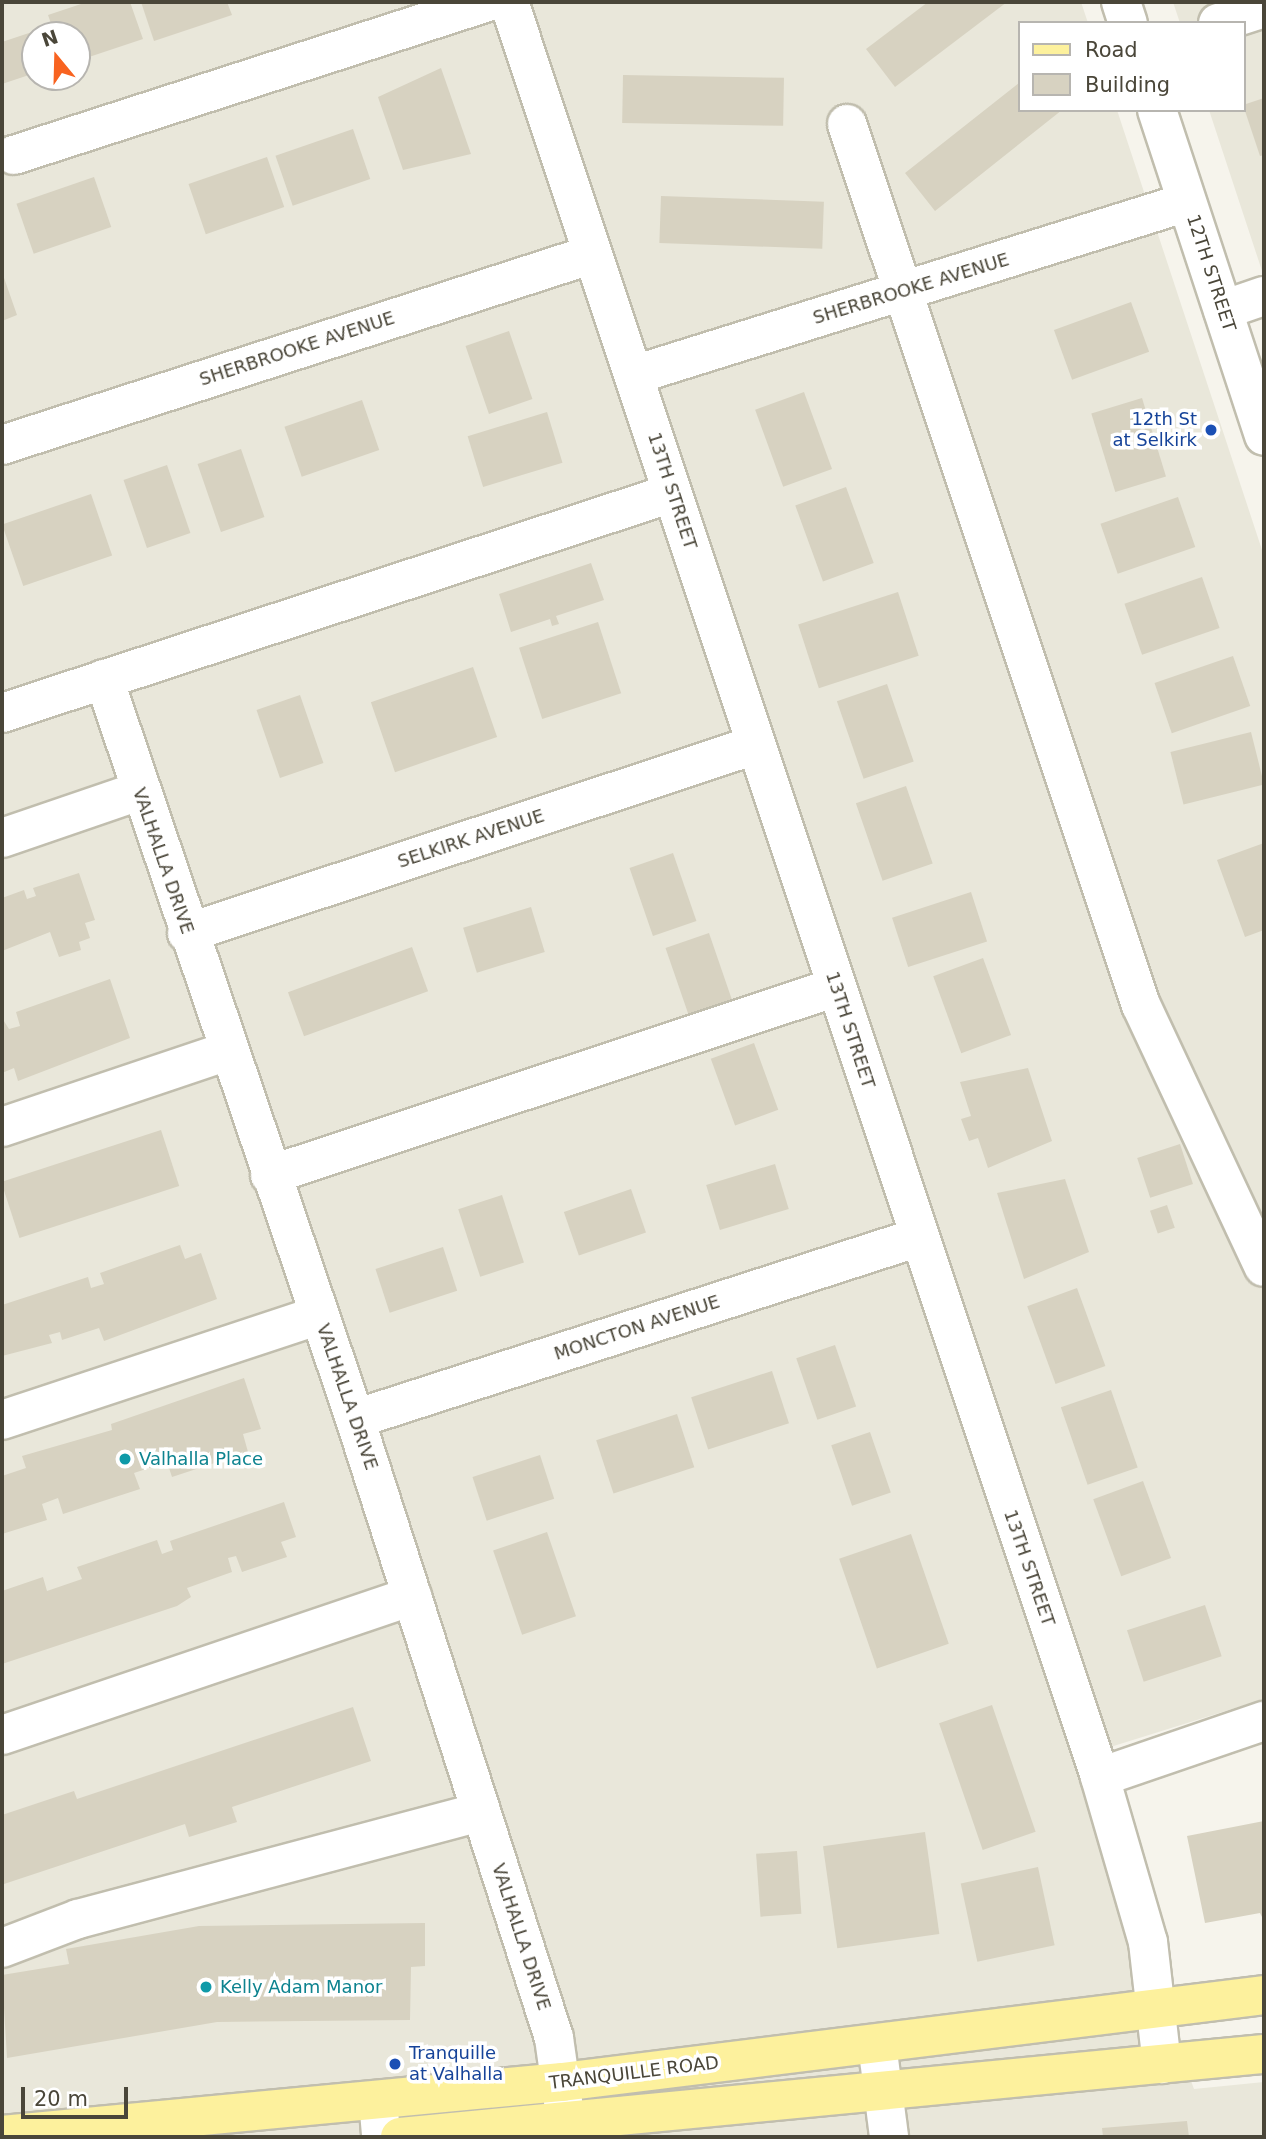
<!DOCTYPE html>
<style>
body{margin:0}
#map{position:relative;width:1266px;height:2139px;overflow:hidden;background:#f6f4ec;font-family:"DejaVu Sans",sans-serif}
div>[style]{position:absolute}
.residential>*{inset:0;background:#e9e7da}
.building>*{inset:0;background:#d7d2c1;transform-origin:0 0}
.roads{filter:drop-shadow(2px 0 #c1beae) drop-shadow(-2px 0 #c1beae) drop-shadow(0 2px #c1beae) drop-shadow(0 -2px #c1beae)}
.minor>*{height:38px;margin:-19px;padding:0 19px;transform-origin:19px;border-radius:19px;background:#fff}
.major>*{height:38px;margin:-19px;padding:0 19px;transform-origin:19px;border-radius:19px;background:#fdf19d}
.dots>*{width:19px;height:19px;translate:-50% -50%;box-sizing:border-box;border:4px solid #fff;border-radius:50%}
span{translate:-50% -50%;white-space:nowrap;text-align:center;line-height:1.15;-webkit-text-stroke:7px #fff;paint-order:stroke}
.street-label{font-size:18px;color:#4a4639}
.transit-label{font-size:18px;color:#164399}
.right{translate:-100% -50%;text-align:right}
.left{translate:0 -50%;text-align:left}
.culture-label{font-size:18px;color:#0d838f}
.frame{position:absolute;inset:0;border:4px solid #4a4639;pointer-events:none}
.legend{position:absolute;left:1018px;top:21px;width:228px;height:91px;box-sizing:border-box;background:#fff;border:2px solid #b7b5b0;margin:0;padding:9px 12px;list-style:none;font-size:21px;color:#4a4639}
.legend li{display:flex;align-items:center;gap:14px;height:35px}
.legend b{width:35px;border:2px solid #b7b5b0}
.north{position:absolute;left:21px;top:21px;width:70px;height:70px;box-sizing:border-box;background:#fff;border:2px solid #b7b5b0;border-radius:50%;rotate:341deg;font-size:19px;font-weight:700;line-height:28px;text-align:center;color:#4a4639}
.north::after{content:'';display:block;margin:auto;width:24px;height:32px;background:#f86320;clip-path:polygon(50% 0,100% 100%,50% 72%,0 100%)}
.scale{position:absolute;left:21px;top:2087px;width:107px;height:32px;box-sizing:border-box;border:4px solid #4a4639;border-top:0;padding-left:9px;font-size:21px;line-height:24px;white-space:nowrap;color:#4a4639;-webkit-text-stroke:5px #fff;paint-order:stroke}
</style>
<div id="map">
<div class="residential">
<div style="clip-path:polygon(evenodd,2px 2px,1081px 2px,1088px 23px,1019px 23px,1019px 110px,1117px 110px,1264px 556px,1264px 1699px,1072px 1759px,1194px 2089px,1264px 2082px,1264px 2137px,2px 2137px,2px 2px,35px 35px,77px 35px,77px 77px,35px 77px,35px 35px)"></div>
<div style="clip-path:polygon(1173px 2px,1264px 2px,1264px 277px,1209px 110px,1243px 110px,1243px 23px,1180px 23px)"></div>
</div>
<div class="building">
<div style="clip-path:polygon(87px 2px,130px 2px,143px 39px,77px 61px,77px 35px,55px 35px,48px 15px)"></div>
<div style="clip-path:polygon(141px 2px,227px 2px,232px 15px,154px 41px)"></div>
<div style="clip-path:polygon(928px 2px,1007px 2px,895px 87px,866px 49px)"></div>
<div style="clip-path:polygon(41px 29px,43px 35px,35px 35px,35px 73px,2px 84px,2px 42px)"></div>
<div style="clip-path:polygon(441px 68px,471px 154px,403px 170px,378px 97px)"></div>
<div style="left:623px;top:75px;width:161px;height:48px;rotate:1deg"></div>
<div style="clip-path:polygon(1019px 83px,1019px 110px,1062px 110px,935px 211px,905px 173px)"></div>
<div style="clip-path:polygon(1264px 98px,1264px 155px,1260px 156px,1243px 105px)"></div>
<div style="left:353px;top:129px;width:53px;height:82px;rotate:71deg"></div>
<div style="left:267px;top:157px;width:53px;height:83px;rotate:71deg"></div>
<div style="left:94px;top:177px;width:53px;height:82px;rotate:71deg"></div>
<div style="left:661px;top:196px;width:163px;height:47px;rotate:2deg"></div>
<div style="clip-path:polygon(2px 272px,17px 315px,2px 321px)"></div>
<div style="left:1131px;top:302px;width:53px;height:82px;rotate:70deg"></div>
<div style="left:509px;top:331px;width:72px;height:46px;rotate:71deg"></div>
<div style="left:804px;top:392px;width:82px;height:52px;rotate:70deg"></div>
<div style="left:1142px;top:398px;width:82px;height:53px;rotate:73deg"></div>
<div style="left:362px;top:400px;width:53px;height:82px;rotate:71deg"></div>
<div style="left:547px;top:412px;width:53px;height:83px;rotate:73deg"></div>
<div style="left:241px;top:449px;width:72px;height:46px;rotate:71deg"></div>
<div style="left:167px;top:465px;width:72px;height:46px;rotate:71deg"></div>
<div style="left:846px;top:487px;width:81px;height:54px;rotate:70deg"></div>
<div style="left:91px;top:494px;width:65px;height:94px;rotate:71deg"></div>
<div style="left:1178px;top:497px;width:53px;height:82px;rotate:71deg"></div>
<div style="clip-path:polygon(591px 563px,604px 600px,556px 616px,559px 624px,552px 626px,550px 619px,511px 632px,499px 594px)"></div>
<div style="left:1202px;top:577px;width:54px;height:82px;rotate:71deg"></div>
<div style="left:898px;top:592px;width:67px;height:105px;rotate:72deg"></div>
<div style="left:598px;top:622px;width:75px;height:83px;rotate:72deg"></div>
<div style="left:1233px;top:656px;width:53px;height:83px;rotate:71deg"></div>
<div style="left:473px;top:667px;width:74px;height:108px;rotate:71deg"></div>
<div style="left:887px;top:684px;width:82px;height:53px;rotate:71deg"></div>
<div style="left:300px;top:695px;width:72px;height:46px;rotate:71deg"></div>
<div style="left:1251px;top:732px;width:54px;height:83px;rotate:76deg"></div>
<div style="left:906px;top:786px;width:82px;height:53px;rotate:71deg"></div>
<div style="clip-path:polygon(1264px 843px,1264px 930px,1245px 937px,1217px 860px)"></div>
<div style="left:673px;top:853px;width:72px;height:46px;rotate:71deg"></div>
<div style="clip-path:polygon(79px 873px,95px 920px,85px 923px,90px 938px,79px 942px,81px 950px,59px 957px,50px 932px,2px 951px,2px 898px,24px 890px,27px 899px,36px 896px,33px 888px)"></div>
<div style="left:971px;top:892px;width:52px;height:83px;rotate:72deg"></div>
<div style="left:531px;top:907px;width:47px;height:71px;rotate:73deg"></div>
<div style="left:709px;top:933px;width:71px;height:46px;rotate:71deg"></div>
<div style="left:412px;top:947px;width:47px;height:132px;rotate:70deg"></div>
<div style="left:983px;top:958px;width:82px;height:53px;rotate:70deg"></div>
<div style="clip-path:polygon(110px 979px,130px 1038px,18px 1081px,14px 1068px,2px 1073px,2px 1018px,9px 1029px,20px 1026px,16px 1012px)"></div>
<div style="left:754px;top:1043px;width:71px;height:46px;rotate:70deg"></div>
<div style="clip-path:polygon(1028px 1068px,1052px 1141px,988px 1168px,978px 1138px,969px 1141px,961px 1119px,971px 1116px,960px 1082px)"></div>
<div style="left:161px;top:1130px;width:59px;height:168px;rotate:72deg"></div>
<div style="left:1180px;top:1144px;width:42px;height:45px;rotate:72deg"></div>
<div style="left:775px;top:1164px;width:47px;height:72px;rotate:73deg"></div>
<div style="clip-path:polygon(1065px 1179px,1089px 1252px,1024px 1279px,997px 1193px)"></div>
<div style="left:631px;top:1189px;width:46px;height:71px;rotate:71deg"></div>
<div style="left:502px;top:1195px;width:71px;height:46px;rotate:72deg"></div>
<div style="left:1167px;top:1205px;width:24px;height:18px;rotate:71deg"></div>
<div style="clip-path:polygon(180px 1245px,185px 1259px,201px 1253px,217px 1299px,104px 1341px,99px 1328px,62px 1340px,60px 1332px,49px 1335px,52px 1343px,2px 1356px,2px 1305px,88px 1277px,91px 1288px,104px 1284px,100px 1273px)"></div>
<div style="left:443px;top:1247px;width:46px;height:71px;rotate:72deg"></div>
<div style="left:1077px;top:1288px;width:83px;height:53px;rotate:70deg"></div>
<div style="left:835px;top:1345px;width:65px;height:41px;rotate:71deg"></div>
<div style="left:772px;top:1371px;width:55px;height:85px;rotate:72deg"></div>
<div style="clip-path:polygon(244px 1378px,261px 1429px,243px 1434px,248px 1452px,172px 1477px,167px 1462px,134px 1473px,140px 1489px,63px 1514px,58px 1498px,42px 1504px,47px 1520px,2px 1534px,2px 1476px,26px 1468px,22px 1456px,112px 1430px,111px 1424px)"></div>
<div style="left:1111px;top:1390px;width:82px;height:53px;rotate:71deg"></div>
<div style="left:677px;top:1414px;width:56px;height:85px;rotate:72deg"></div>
<div style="left:870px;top:1432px;width:64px;height:41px;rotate:71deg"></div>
<div style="left:540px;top:1455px;width:46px;height:71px;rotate:72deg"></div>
<div style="left:1143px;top:1481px;width:82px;height:53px;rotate:70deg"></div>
<div style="clip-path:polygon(284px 1502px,296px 1537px,281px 1542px,287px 1557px,242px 1572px,236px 1556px,228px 1558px,232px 1572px,187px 1588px,191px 1597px,177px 1606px,2px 1664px,2px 1591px,43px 1577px,47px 1591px,82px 1579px,77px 1567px,157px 1540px,162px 1554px,173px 1550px,170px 1541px)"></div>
<div style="left:547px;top:1532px;width:89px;height:57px;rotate:71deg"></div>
<div style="left:911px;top:1534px;width:116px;height:76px;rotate:71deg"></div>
<div style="left:1205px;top:1605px;width:54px;height:82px;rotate:72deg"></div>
<div style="left:992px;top:1705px;width:134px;height:56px;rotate:71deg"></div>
<div style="clip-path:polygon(353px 1707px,371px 1761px,232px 1807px,237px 1822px,189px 1837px,185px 1824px,4px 1884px,2px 1815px,74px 1791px,77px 1799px)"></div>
<div style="clip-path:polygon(1264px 1821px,1264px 1921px,1260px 1913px,1205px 1923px,1187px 1836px)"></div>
<div style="left:925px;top:1832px;width:103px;height:103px;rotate:82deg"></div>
<div style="left:797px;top:1851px;width:63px;height:41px;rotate:86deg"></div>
<div style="left:1038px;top:1867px;width:80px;height:79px;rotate:78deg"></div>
<div style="clip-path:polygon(425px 1923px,425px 1966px,411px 1967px,410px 2020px,217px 2022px,7px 2058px,2px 1975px,69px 1964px,66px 1949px,199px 1926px)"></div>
<div style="clip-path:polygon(1187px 2121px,1189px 2137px,1103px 2137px,1102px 2128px)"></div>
</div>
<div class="roads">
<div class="minor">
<div style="left:509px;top:2px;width:1871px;rotate:71.58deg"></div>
<div style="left:1100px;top:1777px;width:172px;rotate:73.8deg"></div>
<div style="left:1148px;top:1942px;width:123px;rotate:83.5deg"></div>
<div style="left:1121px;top:2px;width:22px;rotate:72deg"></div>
<div style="left:1218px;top:23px;width:48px;rotate:-18.1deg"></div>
<div style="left:1157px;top:110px;width:343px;rotate:71.8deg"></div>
<div style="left:847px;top:124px;width:929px;rotate:71.55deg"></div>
<div style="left:1141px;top:1005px;width:289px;rotate:64.9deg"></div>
<div style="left:14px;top:155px;width:499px;rotate:-17.9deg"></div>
<div style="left:1223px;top:310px;width:43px;rotate:-18.9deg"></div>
<div style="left:634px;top:375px;width:579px;rotate:-17.37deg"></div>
<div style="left:2px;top:445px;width:621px;rotate:-17.91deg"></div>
<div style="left:104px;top:679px;width:781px;rotate:71.26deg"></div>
<div style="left:355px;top:1419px;width:650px;rotate:72.18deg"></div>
<div style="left:554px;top:2038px;width:85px;rotate:81.9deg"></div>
<div style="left:2px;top:713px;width:705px;rotate:-18.18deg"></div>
<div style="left:2px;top:838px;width:145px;rotate:-18.9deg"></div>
<div style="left:187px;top:933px;width:598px;rotate:-18.31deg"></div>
<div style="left:2px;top:1127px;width:238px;rotate:-18.6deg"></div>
<div style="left:270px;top:1175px;width:596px;rotate:-18.37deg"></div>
<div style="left:355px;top:1419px;width:593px;rotate:-17.88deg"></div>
<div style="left:2px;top:1420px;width:334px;rotate:-18.3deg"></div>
<div style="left:2px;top:1735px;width:433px;rotate:-18.7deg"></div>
<div style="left:1100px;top:1777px;width:173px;rotate:-18.9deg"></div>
<div style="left:2px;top:1948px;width:81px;rotate:-20.9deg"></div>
<div style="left:78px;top:1919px;width:417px;rotate:-14.9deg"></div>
<div style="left:877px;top:2044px;width:94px;rotate:82.6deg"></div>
<div style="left:378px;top:2100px;width:37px;rotate:85deg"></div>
</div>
<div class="major">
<div style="left:2px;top:2135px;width:563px;rotate:-5.41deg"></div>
<div style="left:562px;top:2082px;width:707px;rotate:-7.06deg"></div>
<div style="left:400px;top:2137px;width:868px;rotate:-5.49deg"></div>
</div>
</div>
<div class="dots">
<div style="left:1211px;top:430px;background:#1a4fb4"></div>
<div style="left:125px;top:1459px;background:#0f9aa8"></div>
<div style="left:206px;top:1987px;background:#0f9aa8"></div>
<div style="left:395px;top:2064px;background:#1a4fb4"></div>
</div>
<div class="street-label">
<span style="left:1211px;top:273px;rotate:72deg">12TH STREET</span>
<span style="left:911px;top:289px;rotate:-17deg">SHERBROOKE AVENUE</span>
<span style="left:297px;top:349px;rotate:-18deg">SHERBROOKE AVENUE</span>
<span style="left:672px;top:491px;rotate:72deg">13TH STREET</span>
<span style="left:471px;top:839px;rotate:-18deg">SELKIRK AVENUE</span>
<span style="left:163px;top:861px;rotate:71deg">VALHALLA DRIVE</span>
<span style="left:850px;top:1030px;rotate:72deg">13TH STREET</span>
<span style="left:637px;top:1328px;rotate:-18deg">MONCTON AVENUE</span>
<span style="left:347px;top:1397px;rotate:71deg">VALHALLA DRIVE</span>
<span style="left:1029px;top:1568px;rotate:71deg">13TH STREET</span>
<span style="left:521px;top:1937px;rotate:72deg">VALHALLA DRIVE</span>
<span style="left:634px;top:2073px;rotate:-7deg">TRANQUILLE ROAD</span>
</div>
<div class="transit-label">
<span class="right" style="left:1197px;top:430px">12th St<br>at Selkirk</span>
<span class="left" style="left:409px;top:2064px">Tranquille<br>at Valhalla</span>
</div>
<div class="culture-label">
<span class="left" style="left:139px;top:1459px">Valhalla Place</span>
<span class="left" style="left:220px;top:1987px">Kelly Adam Manor</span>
</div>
<div class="frame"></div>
<ul class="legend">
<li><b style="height:9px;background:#fdf19d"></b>Road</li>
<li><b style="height:19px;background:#d7d2c1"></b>Building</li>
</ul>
<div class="north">N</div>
<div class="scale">20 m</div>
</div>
